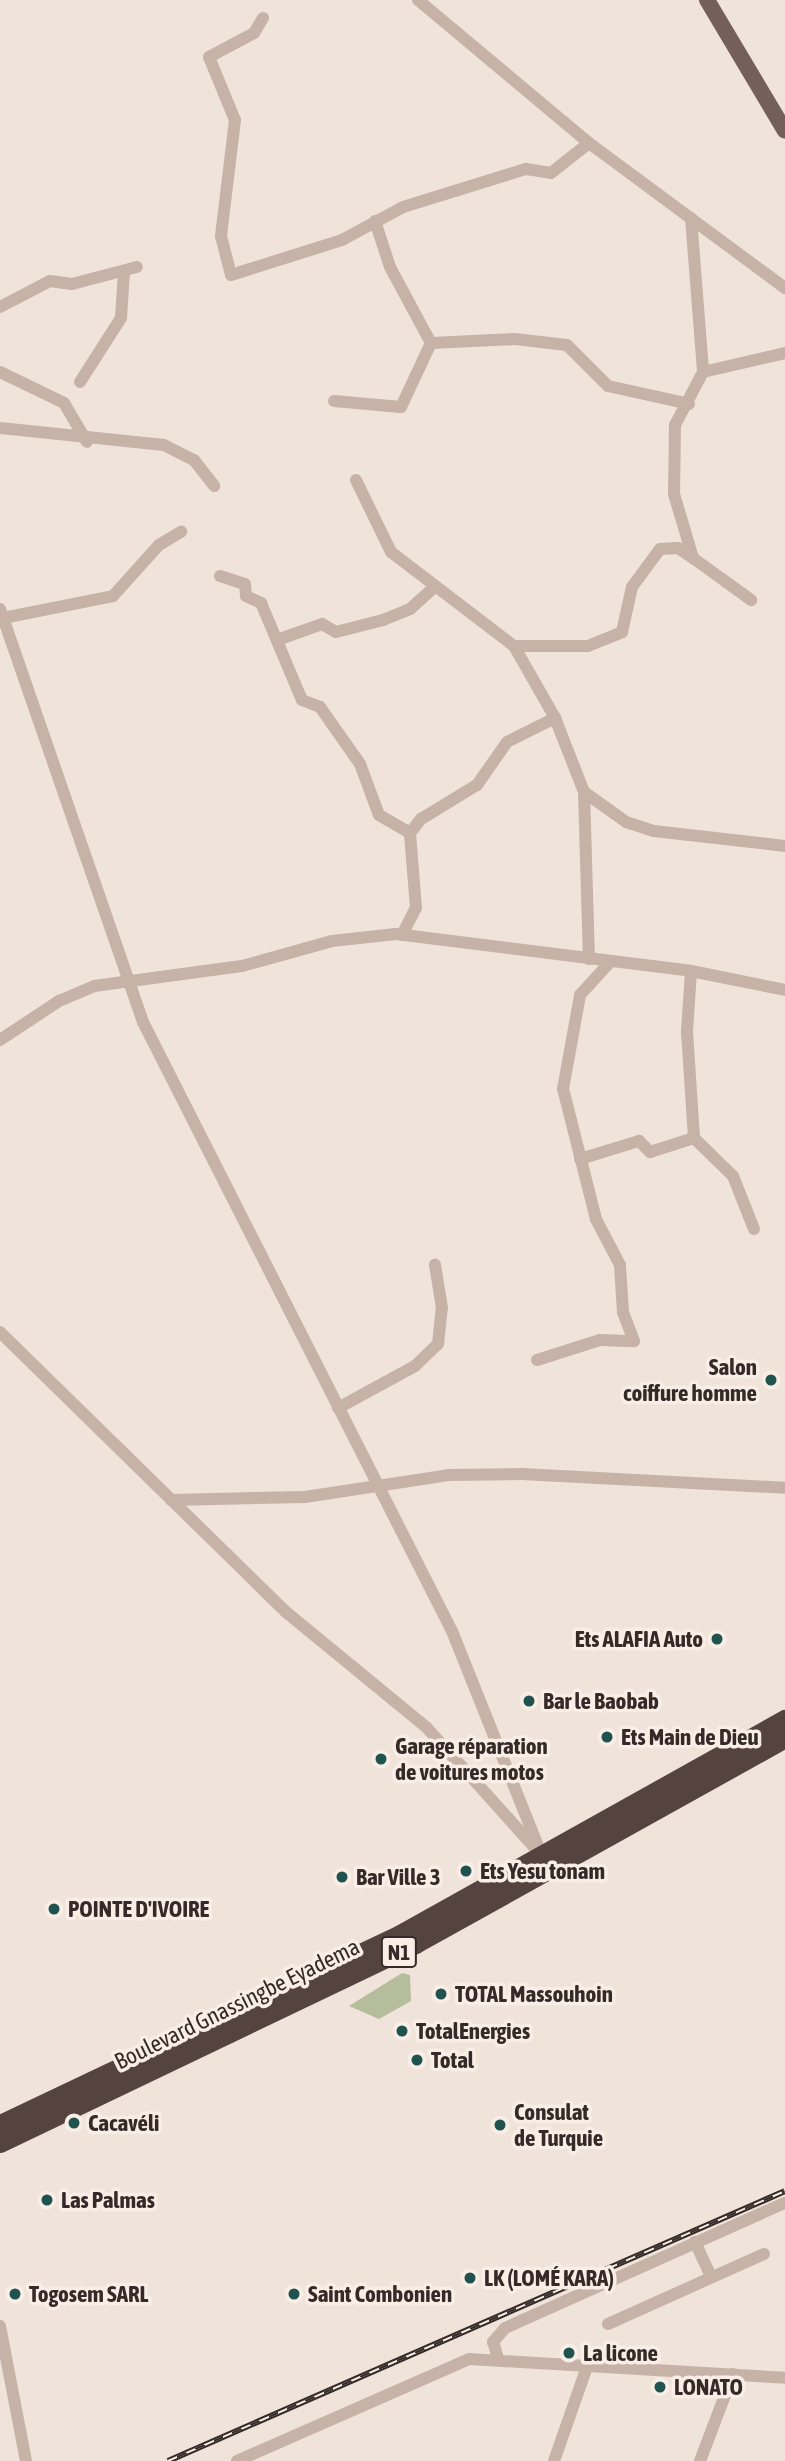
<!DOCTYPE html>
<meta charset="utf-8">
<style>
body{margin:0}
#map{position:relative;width:785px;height:2461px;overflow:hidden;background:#efe3da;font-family:"Asap Condensed",sans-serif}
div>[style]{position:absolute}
.green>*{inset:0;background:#b5bd9c}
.minor>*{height:12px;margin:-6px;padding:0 6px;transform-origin:6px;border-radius:6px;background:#c7b2a7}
.major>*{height:16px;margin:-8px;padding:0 8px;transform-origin:8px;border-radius:8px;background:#756059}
.highway>*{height:19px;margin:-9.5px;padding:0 9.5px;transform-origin:9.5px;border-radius:9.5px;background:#54433f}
.rail>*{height:6px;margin-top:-3px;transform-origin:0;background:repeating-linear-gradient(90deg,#f8eee6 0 10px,#342a27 0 20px);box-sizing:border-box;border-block:2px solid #342a27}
.dots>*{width:19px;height:19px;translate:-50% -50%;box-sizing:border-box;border:4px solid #f8eee6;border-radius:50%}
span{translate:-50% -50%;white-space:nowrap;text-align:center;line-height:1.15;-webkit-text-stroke:7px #f8eee6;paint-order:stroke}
.shield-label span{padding:2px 5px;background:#f8eee6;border:2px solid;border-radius:5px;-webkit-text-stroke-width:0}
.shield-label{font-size:21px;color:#342a27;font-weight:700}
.poi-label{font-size:23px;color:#342a27;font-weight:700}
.right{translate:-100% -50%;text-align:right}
.left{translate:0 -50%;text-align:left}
.street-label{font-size:23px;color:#342a27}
</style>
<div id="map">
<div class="green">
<div style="clip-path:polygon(402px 1973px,410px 1975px,411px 2001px,379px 2019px,349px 2006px)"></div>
</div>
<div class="minor">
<div style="left:418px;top:0;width:223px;rotate:39.9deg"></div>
<div style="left:589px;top:143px;width:244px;rotate:36.5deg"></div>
<div style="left:263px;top:18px;width:17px;rotate:121deg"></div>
<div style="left:254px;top:33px;width:51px;rotate:151.9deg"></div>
<div style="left:209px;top:57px;width:68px;rotate:67.6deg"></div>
<div style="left:235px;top:120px;width:117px;rotate:96.9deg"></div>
<div style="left:221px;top:236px;width:40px;rotate:75.6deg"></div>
<div style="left:231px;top:275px;width:116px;rotate:-17.5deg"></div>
<div style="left:342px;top:240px;width:69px;rotate:-28.4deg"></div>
<div style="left:403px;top:207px;width:129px;rotate:-17.2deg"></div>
<div style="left:526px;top:169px;width:25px;rotate:9deg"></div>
<div style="left:551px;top:173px;width:48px;rotate:-38.3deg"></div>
<div style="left:691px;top:218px;width:154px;rotate:85.5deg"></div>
<div style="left:703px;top:372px;width:60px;rotate:117.8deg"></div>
<div style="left:675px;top:425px;width:69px;rotate:90.8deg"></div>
<div style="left:674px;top:494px;width:67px;rotate:73.5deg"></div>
<div style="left:693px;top:558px;width:72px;rotate:35.9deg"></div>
<div style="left:375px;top:221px;width:48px;rotate:71.9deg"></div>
<div style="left:390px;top:267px;width:86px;rotate:61.7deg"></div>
<div style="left:0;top:307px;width:56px;rotate:-27.5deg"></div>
<div style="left:50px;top:281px;width:22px;rotate:8deg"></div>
<div style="left:72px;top:284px;width:67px;rotate:-14.7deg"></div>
<div style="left:0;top:372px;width:71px;rotate:25.8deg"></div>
<div style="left:64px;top:403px;width:45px;rotate:59.5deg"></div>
<div style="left:703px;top:372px;width:84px;rotate:-13deg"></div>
<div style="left:80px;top:382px;width:76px;rotate:-57.4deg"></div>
<div style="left:121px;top:318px;width:46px;rotate:-86.3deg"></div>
<div style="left:334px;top:401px;width:67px;rotate:5.1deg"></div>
<div style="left:401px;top:407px;width:71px;rotate:-64.9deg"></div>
<div style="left:431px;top:343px;width:84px;rotate:-2.7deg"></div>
<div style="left:515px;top:339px;width:52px;rotate:6.6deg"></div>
<div style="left:567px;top:345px;width:58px;rotate:45deg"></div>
<div style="left:608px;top:386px;width:83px;rotate:12.5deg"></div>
<div style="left:0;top:428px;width:165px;rotate:5.9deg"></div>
<div style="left:164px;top:445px;width:34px;rotate:27deg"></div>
<div style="left:194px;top:460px;width:33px;rotate:52deg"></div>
<div style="left:356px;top:480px;width:80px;rotate:64.1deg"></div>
<div style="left:391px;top:552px;width:155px;rotate:37.4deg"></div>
<div style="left:514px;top:646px;width:83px;rotate:60.3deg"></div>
<div style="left:555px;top:718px;width:79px;rotate:68.6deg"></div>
<div style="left:584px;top:792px;width:52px;rotate:35.5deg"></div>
<div style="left:626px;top:822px;width:29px;rotate:18deg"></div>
<div style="left:654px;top:831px;width:132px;rotate:6.5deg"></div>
<div style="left:220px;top:576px;width:26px;rotate:18deg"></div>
<div style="left:245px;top:584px;width:12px;rotate:85deg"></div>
<div style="left:246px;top:596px;width:17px;rotate:25deg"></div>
<div style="left:261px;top:603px;width:105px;rotate:67.1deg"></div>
<div style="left:302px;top:700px;width:19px;rotate:21deg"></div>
<div style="left:320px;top:707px;width:70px;rotate:54.9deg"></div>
<div style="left:360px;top:764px;width:54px;rotate:69.6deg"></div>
<div style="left:379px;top:815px;width:36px;rotate:30deg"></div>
<div style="left:0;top:609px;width:437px;rotate:70.9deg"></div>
<div style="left:143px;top:1022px;width:683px;rotate:63.1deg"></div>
<div style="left:452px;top:1631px;width:242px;rotate:68.2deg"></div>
<div style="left:3px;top:618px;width:112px;rotate:-11.3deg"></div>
<div style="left:113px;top:596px;width:69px;rotate:-48deg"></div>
<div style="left:159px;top:545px;width:26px;rotate:-31deg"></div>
<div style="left:280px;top:639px;width:45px;rotate:-19.7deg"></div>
<div style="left:322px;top:624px;width:16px;rotate:30deg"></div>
<div style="left:336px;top:632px;width:49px;rotate:-14.3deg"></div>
<div style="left:383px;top:620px;width:29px;rotate:-22deg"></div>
<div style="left:410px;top:609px;width:30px;rotate:-42deg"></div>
<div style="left:514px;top:646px;width:74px"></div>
<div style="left:588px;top:646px;width:37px;rotate:-22deg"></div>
<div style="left:622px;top:632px;width:46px;rotate:-77.5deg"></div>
<div style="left:632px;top:587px;width:47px;rotate:-53.6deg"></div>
<div style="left:660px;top:549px;width:18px;rotate:-3deg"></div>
<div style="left:678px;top:548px;width:18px;rotate:34deg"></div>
<div style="left:584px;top:792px;width:167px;rotate:88.3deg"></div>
<div style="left:402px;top:935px;width:30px;rotate:-63deg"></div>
<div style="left:416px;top:908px;width:75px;rotate:-94.6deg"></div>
<div style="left:410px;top:833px;width:18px;rotate:-52deg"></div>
<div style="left:421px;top:819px;width:66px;rotate:-31.3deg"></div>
<div style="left:477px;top:785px;width:52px;rotate:-55.1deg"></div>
<div style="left:507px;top:742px;width:54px;rotate:-26.6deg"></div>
<div style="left:691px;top:971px;width:61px;rotate:93.8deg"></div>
<div style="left:687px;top:1032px;width:106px;rotate:86.2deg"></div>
<div style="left:694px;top:1138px;width:54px;rotate:44.3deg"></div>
<div style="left:733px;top:1176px;width:57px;rotate:68.4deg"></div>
<div style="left:0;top:1040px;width:71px;rotate:-33.5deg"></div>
<div style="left:59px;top:1001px;width:38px;rotate:-23deg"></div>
<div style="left:94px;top:986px;width:149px;rotate:-7.7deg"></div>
<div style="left:242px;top:966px;width:93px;rotate:-15.5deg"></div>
<div style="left:332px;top:941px;width:64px;rotate:-6.2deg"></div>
<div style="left:396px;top:934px;width:297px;rotate:7.1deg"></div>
<div style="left:691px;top:971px;width:96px;rotate:11.4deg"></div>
<div style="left:580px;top:1159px;width:62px;rotate:-17deg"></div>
<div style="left:639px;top:1141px;width:16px;rotate:45deg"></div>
<div style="left:650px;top:1152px;width:46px;rotate:-17.7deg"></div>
<div style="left:0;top:1332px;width:400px;rotate:44.4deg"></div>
<div style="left:286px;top:1612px;width:183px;rotate:39.4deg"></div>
<div style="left:427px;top:1728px;width:160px;rotate:48deg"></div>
<div style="left:537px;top:1360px;width:66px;rotate:-17.6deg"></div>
<div style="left:600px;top:1340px;width:34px;rotate:2deg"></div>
<div style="left:634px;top:1341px;width:31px;rotate:-111deg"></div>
<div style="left:623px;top:1312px;width:47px;rotate:-93.7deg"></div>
<div style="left:620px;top:1265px;width:52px;rotate:-117.6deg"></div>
<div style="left:596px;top:1219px;width:134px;rotate:-104.2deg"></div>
<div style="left:563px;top:1089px;width:96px;rotate:-79.7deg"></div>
<div style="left:580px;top:995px;width:45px;rotate:-47.7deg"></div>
<div style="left:338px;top:1408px;width:88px;rotate:-28.6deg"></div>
<div style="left:415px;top:1366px;width:32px;rotate:-44deg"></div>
<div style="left:438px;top:1344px;width:36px;rotate:-84deg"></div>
<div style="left:442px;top:1308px;width:44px;rotate:-99.2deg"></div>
<div style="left:171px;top:1500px;width:134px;rotate:-1.3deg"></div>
<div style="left:305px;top:1497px;width:145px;rotate:-8.7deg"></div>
<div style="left:448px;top:1475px;width:74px;rotate:-0.8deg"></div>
<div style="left:522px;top:1474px;width:263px;rotate:3deg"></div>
<div style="left:695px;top:2242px;width:38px;rotate:65deg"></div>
<div style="left:608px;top:2324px;width:171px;rotate:-24.2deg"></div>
<div style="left:0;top:2326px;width:137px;rotate:79.1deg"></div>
<div style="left:498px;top:2358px;width:17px;rotate:-107deg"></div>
<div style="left:493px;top:2342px;width:18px;rotate:-49deg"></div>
<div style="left:505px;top:2328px;width:307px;rotate:-24.1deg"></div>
<div style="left:237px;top:2461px;width:253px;rotate:-23.7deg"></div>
<div style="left:469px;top:2359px;width:317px;rotate:3.4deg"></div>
<div style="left:554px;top:2461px;width:103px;rotate:-70.7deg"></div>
<div style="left:700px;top:2461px;width:93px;rotate:-69.2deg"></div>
</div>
<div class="major">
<div style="left:707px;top:0;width:152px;rotate:59.2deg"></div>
</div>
<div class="highway">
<div style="left:0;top:2124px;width:443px;rotate:-25.4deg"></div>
<div style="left:400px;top:1934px;width:441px;rotate:-29.2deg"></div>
<div style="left:0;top:2143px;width:462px;rotate:-25.6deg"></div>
<div style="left:417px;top:1943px;width:421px;rotate:-29.1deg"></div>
</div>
<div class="rail">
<div style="left:168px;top:2461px;width:673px;rotate:-23.63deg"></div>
</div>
<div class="dots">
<div style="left:771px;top:1380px;background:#205250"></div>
<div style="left:717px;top:1639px;background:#205250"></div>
<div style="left:529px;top:1701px;background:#205250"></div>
<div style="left:607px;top:1737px;background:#205250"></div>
<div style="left:381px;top:1759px;background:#205250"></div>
<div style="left:466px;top:1871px;background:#205250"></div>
<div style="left:342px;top:1877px;background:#205250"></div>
<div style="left:54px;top:1909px;background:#205250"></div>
<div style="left:441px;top:1994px;background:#205250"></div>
<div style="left:402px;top:2031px;background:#205250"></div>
<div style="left:417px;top:2060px;background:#205250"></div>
<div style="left:74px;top:2123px;background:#205250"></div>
<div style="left:500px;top:2125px;background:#205250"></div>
<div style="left:47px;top:2200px;background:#205250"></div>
<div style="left:470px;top:2278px;background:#205250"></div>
<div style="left:15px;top:2294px;background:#205250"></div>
<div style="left:294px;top:2294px;background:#205250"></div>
<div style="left:569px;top:2353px;background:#205250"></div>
<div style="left:660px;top:2387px;background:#205250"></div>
</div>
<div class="shield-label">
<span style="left:399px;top:1952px">N1</span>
</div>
<div class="poi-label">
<span class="right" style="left:757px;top:1380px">Salon<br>coiffure homme</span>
<span class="right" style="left:703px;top:1639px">Ets ALAFIA Auto</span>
<span class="left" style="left:543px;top:1701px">Bar le Baobab</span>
<span class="left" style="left:621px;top:1737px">Ets Main de Dieu</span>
<span class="left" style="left:395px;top:1759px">Garage réparation<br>de voitures motos</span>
<span class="left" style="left:480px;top:1871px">Ets Yesu tonam</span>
<span class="left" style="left:356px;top:1877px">Bar Ville 3</span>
<span class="left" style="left:68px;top:1909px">POINTE D'IVOIRE</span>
<span class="left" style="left:455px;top:1994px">TOTAL Massouhoin</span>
<span class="left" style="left:416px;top:2031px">TotalEnergies</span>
<span class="left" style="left:431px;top:2060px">Total</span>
<span class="left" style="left:514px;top:2125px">Consulat<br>de Turquie</span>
<span class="left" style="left:88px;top:2123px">Cacavéli</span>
<span class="left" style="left:61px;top:2200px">Las Palmas</span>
<span class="left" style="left:484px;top:2278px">LK (LOMÉ KARA)</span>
<span class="left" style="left:29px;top:2294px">Togosem SARL</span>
<span class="left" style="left:308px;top:2294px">Saint Combonien</span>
<span class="left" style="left:583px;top:2353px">La licone</span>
<span class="left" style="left:674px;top:2387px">LONATO</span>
</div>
<div class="street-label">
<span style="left:237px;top:2004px;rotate:-26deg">Boulevard Gnassingbe Eyadema</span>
</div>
</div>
